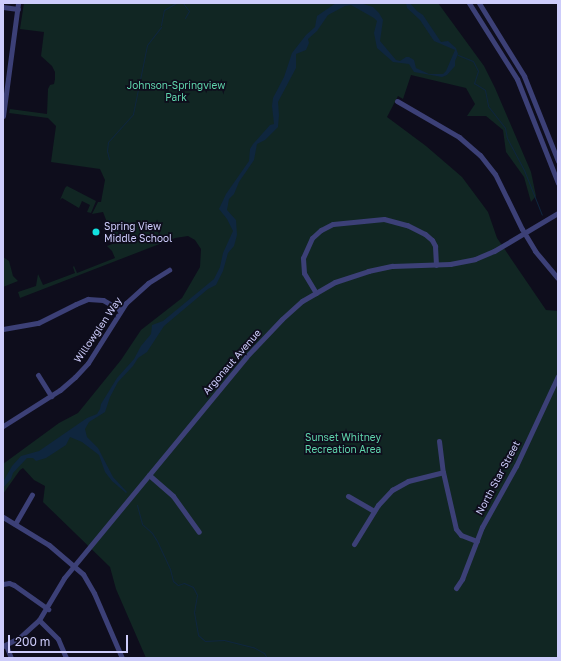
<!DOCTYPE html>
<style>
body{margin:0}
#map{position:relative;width:561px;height:661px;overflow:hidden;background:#0e0d1c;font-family:"Golos Text",sans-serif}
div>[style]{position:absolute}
.green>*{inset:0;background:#112623}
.water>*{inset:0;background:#0f263e}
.stream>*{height:1px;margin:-0.5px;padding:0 0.5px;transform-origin:0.5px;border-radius:0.5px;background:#0f263e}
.minor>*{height:5px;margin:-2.5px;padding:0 2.5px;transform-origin:2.5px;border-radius:2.5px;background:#3c4077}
.dots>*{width:11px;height:11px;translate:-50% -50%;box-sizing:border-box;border:2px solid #0e0d1c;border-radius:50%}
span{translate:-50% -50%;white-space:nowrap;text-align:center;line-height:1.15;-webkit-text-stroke:3.5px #0e0d1c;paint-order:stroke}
.park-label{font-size:10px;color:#5fd4ab}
.poi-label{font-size:10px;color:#cdccfb}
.left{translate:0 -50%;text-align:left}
.street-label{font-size:10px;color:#cdccfb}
.frame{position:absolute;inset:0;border:4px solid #cdccfb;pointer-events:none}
.scale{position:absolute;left:8px;top:635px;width:120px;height:18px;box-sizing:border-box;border:2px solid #cdccfb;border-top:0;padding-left:5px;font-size:12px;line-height:14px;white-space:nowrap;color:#cdccfb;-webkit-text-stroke:3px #0e0d1c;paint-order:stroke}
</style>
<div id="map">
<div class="green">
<div style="clip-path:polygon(24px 3px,438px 3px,484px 66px,495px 88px,531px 172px,536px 196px,531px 202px,524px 177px,506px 152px,503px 130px,486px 116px,467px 116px,475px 104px,466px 88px,411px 75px,403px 99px,398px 96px,387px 117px,426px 146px,462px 177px,488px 212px,497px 238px,546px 310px,558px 311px,558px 658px,146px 658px,116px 589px,110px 567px,43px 502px,45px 486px,34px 480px,23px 468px,20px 470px,3px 494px,3px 464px,59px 423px,78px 413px,121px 360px,141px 330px,182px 298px,200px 267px,201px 249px,195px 240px,188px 236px,175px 238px,20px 298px,18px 292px,36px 286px,38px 274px,43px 285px,75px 273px,73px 267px,74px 266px,77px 273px,115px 258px,112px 251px,107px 246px,115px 243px,103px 212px,92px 214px,98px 202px,101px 202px,105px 180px,100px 169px,51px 162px,56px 126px,48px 118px,9px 113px,10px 109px,47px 114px,48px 89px,50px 85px,54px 84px,55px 79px,55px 72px,52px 66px,41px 56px,44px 32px,20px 29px)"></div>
<div style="clip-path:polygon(67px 186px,96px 201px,91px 213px,87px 212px,90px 205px,82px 201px,79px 208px,62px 198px,60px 200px,65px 188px)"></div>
<div style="clip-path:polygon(3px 257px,9px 261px,13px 276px,18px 281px,3px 287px)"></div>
</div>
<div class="water">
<div style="clip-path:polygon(336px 3px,360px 3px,373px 7px,379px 13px,383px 20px,380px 41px,396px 60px,400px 61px,406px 57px,409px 57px,414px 60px,416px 68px,429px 74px,443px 74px,446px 71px,455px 50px,434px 41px,420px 20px,407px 8px,406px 3px,410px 3px,417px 11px,423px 15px,441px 42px,448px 41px,456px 48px,458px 54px,455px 61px,455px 66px,447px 75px,442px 77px,414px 72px,409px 64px,393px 62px,377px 48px,374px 33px,377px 21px,374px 18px,351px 5px,345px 6px,328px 15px,317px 31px,308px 39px,309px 43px,306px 50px,296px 54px,296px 68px,278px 102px,279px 115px,278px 127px,265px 140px,257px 144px,254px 160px,239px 182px,234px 194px,229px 199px,227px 210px,236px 220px,237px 235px,234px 246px,228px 253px,223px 271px,216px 285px,208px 289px,164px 326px,147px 352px,138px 358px,133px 366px,118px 382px,110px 397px,105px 412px,89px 422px,85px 429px,87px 437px,98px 448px,113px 477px,127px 492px,126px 493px,112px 481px,105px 472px,99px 455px,82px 442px,70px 437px,66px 445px,46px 458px,36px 461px,33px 458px,27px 458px,13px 473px,11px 479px,3px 488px,3px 482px,12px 466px,21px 456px,39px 451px,87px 418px,97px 414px,100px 409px,101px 404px,117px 378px,134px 359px,141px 346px,151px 334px,152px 325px,163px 321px,214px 279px,220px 267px,223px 253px,233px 231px,227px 219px,219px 209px,226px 194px,249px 161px,250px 149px,253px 144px,270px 125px,274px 124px,272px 106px,273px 98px,284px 77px,292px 53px,306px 35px,315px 27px,317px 16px)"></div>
</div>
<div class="stream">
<div style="left:183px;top:3px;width:10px;rotate:53deg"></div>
<div style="left:189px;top:11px;width:8px;rotate:120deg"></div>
<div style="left:161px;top:25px;width:15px;rotate:-79deg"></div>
<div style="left:164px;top:10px;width:14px;rotate:-30deg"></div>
<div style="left:458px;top:55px;width:16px;rotate:22deg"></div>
<div style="left:473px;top:61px;width:11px;rotate:63deg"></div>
<div style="left:478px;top:71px;width:13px;rotate:108deg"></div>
<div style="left:474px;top:83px;width:13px;rotate:32deg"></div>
<div style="left:485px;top:90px;width:16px;rotate:79deg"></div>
<div style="left:488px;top:106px;width:28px;rotate:52deg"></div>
<div style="left:505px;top:128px;width:10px;rotate:79deg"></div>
<div style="left:507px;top:138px;width:36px;rotate:62deg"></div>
<div style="left:524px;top:170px;width:48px;rotate:68.2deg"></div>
<div style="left:109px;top:159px;width:8px;rotate:-104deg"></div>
<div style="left:107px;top:151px;width:9px;rotate:-84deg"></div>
<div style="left:108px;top:142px;width:38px;rotate:-48deg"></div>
<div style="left:133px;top:114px;width:70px;rotate:-78.5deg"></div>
<div style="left:147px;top:45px;width:23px;rotate:-52deg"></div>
<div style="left:137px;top:505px;width:20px;rotate:75deg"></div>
<div style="left:142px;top:524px;width:13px;rotate:42deg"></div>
<div style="left:152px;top:533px;width:9px;rotate:58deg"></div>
<div style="left:157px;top:541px;width:31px;rotate:65deg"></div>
<div style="left:170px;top:569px;width:12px;rotate:76deg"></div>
<div style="left:173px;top:581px;width:6px;rotate:39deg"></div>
<div style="left:178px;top:585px;width:6px;rotate:-18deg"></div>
<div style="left:184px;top:583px;width:10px;rotate:24deg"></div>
<div style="left:193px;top:587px;width:9px;rotate:63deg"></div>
<div style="left:197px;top:595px;width:17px;rotate:100deg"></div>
<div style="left:194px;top:612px;width:23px;rotate:80deg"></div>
<div style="left:198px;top:635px;width:9px;rotate:41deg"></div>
<div style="left:205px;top:641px;width:19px;rotate:-3deg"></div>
<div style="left:224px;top:640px;width:30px;rotate:14deg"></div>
<div style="left:253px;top:647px;width:13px;rotate:29deg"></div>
<div style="left:264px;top:653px;width:6px;rotate:59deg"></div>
</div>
<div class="minor">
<div style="left:469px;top:3px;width:90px;rotate:57.7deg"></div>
<div style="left:517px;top:79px;width:112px;rotate:68.5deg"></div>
<div style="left:479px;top:3px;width:86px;rotate:58.3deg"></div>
<div style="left:524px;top:76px;width:92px;rotate:68.2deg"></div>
<div style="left:3px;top:7px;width:15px;rotate:8deg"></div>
<div style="left:397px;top:101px;width:72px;rotate:30.1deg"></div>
<div style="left:459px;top:137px;width:28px;rotate:41deg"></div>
<div style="left:480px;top:155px;width:24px;rotate:52deg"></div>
<div style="left:495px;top:174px;width:61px;rotate:63.9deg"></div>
<div style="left:522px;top:229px;width:26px;rotate:59deg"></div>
<div style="left:535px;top:251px;width:35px;rotate:50deg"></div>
<div style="left:3px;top:116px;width:114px;rotate:-82.4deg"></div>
<div style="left:316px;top:293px;width:23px;rotate:-121deg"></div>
<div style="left:304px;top:273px;width:15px;rotate:-94deg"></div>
<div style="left:303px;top:258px;width:22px;rotate:-66deg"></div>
<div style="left:312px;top:238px;width:12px;rotate:-42deg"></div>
<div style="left:321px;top:230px;width:13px;rotate:-27deg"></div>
<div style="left:333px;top:224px;width:51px;rotate:-5.6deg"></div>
<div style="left:384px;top:219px;width:24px;rotate:15deg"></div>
<div style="left:407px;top:225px;width:20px;rotate:27deg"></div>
<div style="left:425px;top:234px;width:9px;rotate:41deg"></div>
<div style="left:432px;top:240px;width:7px;rotate:63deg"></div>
<div style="left:435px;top:246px;width:19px;rotate:87deg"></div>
<div style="left:3px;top:329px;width:36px;rotate:-10deg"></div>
<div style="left:38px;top:323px;width:42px;rotate:-26.6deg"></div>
<div style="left:76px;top:304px;width:13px;rotate:-23deg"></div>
<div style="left:88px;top:299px;width:15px;rotate:4deg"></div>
<div style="left:103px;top:300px;width:20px;rotate:30deg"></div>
<div style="left:38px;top:375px;width:25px;rotate:58deg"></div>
<div style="left:3px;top:426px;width:67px;rotate:-32.3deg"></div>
<div style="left:60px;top:390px;width:20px;rotate:-41deg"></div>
<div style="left:75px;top:377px;width:19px;rotate:-47deg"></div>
<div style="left:88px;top:363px;width:71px;rotate:-57.7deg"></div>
<div style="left:126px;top:303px;width:30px;rotate:-42deg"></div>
<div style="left:148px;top:283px;width:25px;rotate:-32deg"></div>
<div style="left:439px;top:441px;width:31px;rotate:83deg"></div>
<div style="left:443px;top:472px;width:58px;rotate:77.2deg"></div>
<div style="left:456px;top:529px;width:8px;rotate:50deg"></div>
<div style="left:461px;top:535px;width:17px;rotate:21deg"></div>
<div style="left:149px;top:475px;width:32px;rotate:41deg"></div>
<div style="left:173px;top:496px;width:44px;rotate:54.2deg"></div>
<div style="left:348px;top:496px;width:30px;rotate:30deg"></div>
<div style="left:3px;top:517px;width:54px;rotate:31.3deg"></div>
<div style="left:49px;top:545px;width:45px;rotate:40.5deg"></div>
<div style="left:83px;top:574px;width:22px;rotate:60deg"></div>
<div style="left:94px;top:593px;width:71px;rotate:66.7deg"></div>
<div style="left:15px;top:524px;width:34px;rotate:-60deg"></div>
<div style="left:354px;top:544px;width:46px;rotate:-58.4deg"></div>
<div style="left:378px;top:505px;width:21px;rotate:-47deg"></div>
<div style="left:392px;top:490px;width:18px;rotate:-29deg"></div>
<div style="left:408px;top:481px;width:36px;rotate:-14deg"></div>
<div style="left:3px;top:584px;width:6px;rotate:-9deg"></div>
<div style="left:9px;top:583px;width:5px;rotate:22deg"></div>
<div style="left:14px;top:585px;width:42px;rotate:35.2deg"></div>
<div style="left:456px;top:588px;width:11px;rotate:-56deg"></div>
<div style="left:462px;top:579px;width:56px;rotate:-69deg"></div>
<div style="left:482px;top:527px;width:70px;rotate:-60.9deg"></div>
<div style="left:516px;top:466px;width:99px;rotate:-65deg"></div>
<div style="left:39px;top:620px;width:27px;rotate:45deg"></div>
<div style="left:58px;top:639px;width:21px;rotate:67deg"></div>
<div style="left:6px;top:645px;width:14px;rotate:69deg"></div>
<div style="left:3px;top:646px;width:18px;rotate:-27deg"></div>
<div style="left:19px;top:638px;width:27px;rotate:-42deg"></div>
<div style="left:39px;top:620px;width:49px;rotate:-59.2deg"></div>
<div style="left:64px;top:578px;width:286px;rotate:-50.5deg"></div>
<div style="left:246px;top:357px;width:52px;rotate:-46.5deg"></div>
<div style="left:282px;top:319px;width:27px;rotate:-42deg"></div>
<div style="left:302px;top:301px;width:38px;rotate:-30deg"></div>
<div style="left:335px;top:282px;width:35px;rotate:-18deg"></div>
<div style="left:368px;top:271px;width:25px;rotate:-12deg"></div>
<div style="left:392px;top:266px;width:58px;rotate:-2deg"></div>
<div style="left:450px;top:264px;width:25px;rotate:-11deg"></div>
<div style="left:475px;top:259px;width:21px;rotate:-23deg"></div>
<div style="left:494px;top:251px;width:74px;rotate:-30.7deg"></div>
</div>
<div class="dots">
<div style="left:96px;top:232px;background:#12e1e0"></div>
</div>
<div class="park-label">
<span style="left:176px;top:91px">Johnson-Springview<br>Park</span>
<span style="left:343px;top:443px">Sunset Whitney<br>Recreation Area</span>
</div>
<div class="poi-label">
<span class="left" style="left:104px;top:232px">Spring View<br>Middle School</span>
</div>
<div class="street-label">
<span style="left:98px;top:330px;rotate:-56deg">Willowglen Way</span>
<span style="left:232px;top:362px;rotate:-49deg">Argonaut Avenue</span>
<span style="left:498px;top:478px;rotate:-62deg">North Star Street</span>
</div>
<div class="frame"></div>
<div class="scale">200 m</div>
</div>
